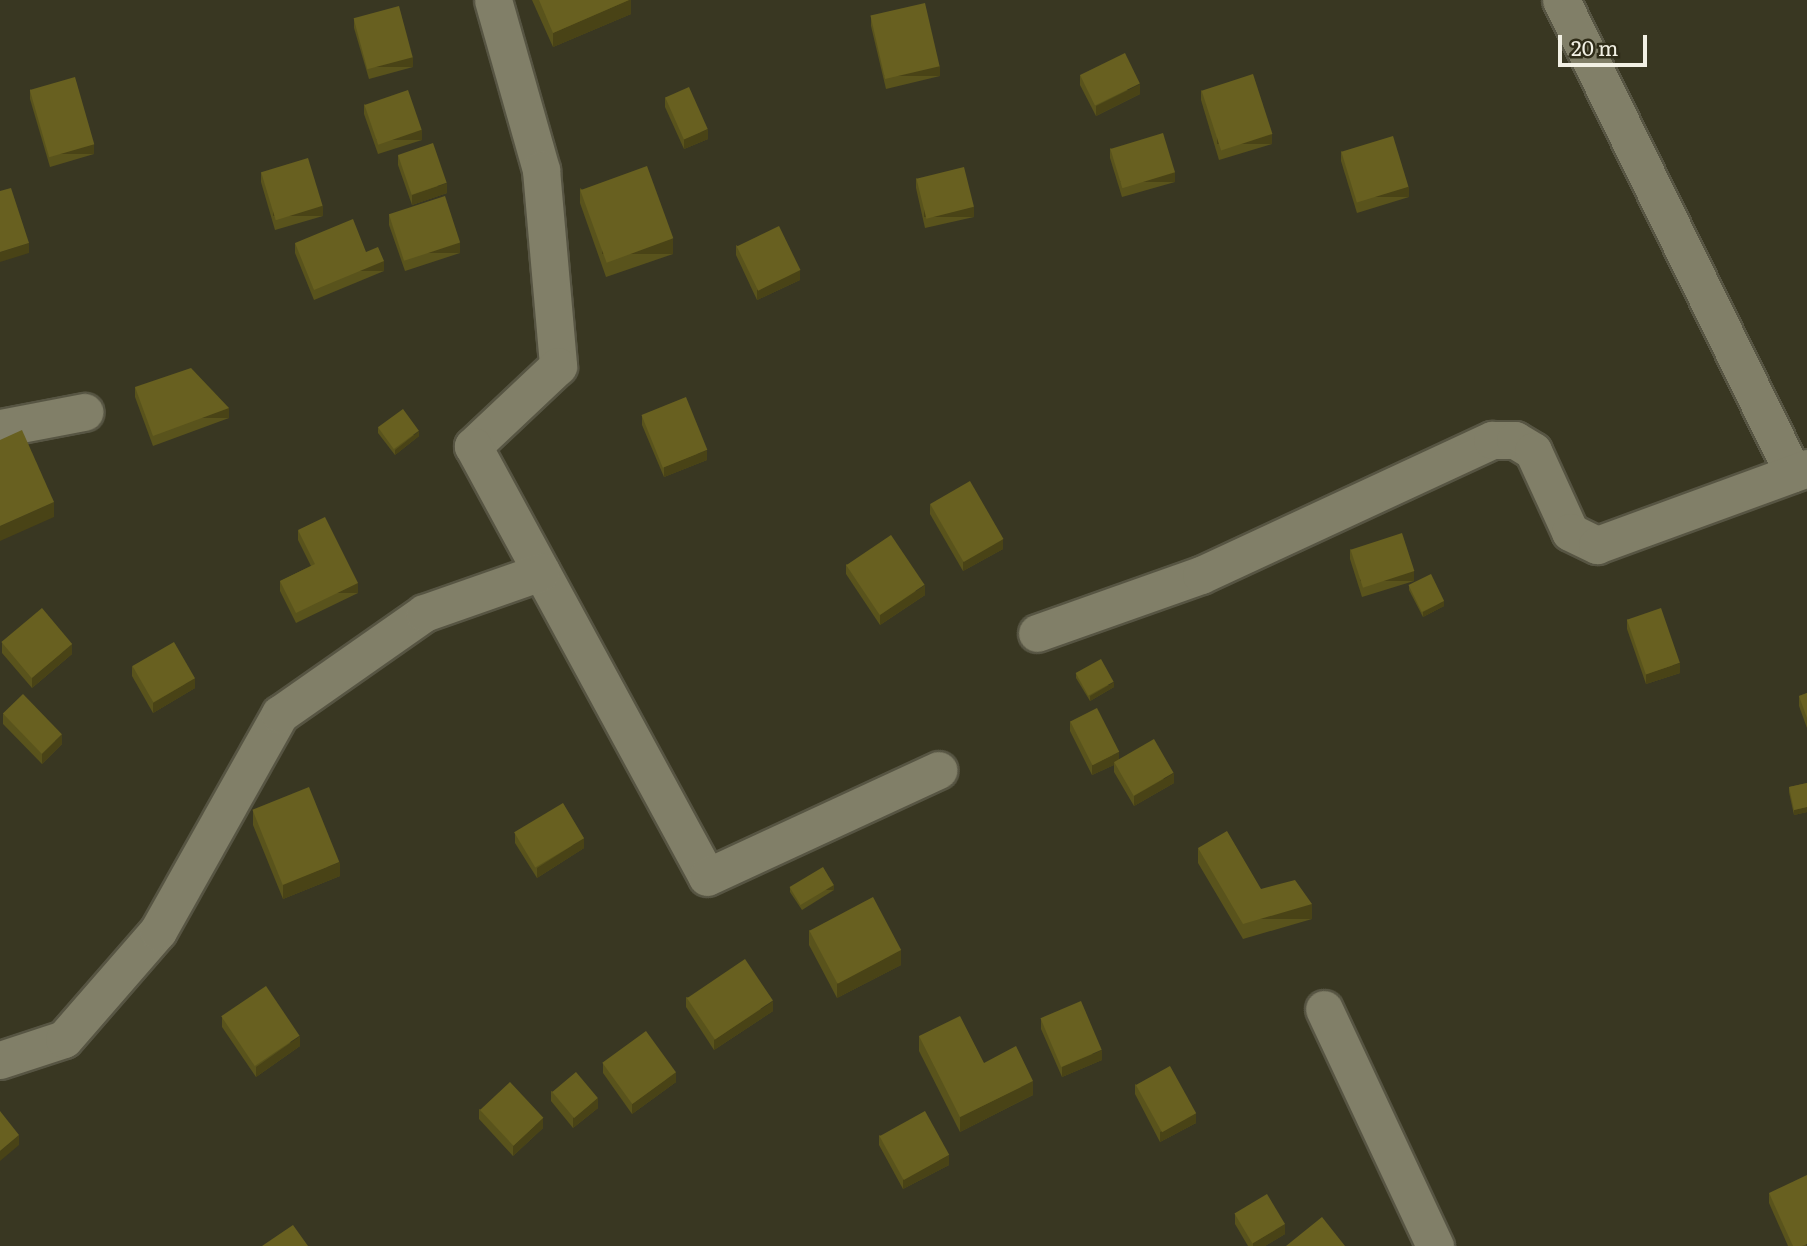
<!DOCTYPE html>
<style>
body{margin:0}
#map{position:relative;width:1807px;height:1246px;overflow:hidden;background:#393722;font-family:Literata,serif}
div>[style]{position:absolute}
.roads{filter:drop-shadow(2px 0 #575543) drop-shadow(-2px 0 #575543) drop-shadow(0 2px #575543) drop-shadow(0 -2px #575543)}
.street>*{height:37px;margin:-18.5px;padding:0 18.5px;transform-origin:18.5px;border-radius:18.5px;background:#817f68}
.wall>*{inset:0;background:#59531c}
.shaded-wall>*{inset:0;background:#494316;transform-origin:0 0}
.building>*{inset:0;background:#686020;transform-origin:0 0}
span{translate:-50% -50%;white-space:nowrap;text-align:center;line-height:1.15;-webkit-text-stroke:5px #2f2c18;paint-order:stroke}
.scale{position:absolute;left:1558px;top:35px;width:89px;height:32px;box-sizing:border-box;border:4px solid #f2f0e4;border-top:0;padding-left:9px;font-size:21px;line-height:24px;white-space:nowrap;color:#f2f0e4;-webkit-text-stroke:5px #2f2c18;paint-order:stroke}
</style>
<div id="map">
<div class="roads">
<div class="street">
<div style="left:493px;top:0;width:177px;rotate:74.2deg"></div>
<div style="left:541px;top:170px;width:197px;rotate:85deg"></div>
<div style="left:558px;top:366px;width:117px;rotate:136.7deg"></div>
<div style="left:473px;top:446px;width:490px;rotate:61.5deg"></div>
<div style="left:707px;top:877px;width:255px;rotate:-24.8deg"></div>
<div style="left:1561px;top:0;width:527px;rotate:63.87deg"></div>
<div style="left:0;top:428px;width:86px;rotate:-10.8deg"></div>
<div style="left:1037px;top:633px;width:174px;rotate:-19.5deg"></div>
<div style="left:1201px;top:575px;width:321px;rotate:-24.9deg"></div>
<div style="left:1492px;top:440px;width:23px"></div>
<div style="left:1515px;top:440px;width:21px;rotate:31deg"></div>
<div style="left:1533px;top:451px;width:89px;rotate:65.4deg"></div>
<div style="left:1570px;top:532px;width:30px;rotate:26deg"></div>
<div style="left:1597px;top:545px;width:224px;rotate:-20.1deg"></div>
<div style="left:1324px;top:1009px;width:262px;rotate:64.9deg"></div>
<div style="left:0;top:1060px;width:67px;rotate:-18.2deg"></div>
<div style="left:64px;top:1039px;width:143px;rotate:-49deg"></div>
<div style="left:158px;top:931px;width:249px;rotate:-60.7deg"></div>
<div style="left:280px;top:714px;width:176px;rotate:-35deg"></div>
<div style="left:424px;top:613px;width:124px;rotate:-19.3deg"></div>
</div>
</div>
<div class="wall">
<div style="clip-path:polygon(532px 0,631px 0,631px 14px,553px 47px)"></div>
<div style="clip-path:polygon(871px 16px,940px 76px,886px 89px,871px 26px)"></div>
<div style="clip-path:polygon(354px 18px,413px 67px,369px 79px,354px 28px)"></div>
<div style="clip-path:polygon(1080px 75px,1140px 94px,1096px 116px,1080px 85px)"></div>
<div style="clip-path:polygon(30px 89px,94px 154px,50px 167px,30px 99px)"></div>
<div style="clip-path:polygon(1201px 90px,1272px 144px,1219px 160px,1201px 100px)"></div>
<div style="clip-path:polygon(665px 97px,708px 139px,684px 149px,665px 107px)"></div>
<div style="clip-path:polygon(364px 104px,422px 140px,378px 154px,364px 114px)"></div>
<div style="clip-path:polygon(1110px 148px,1175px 182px,1122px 197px,1110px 158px)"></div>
<div style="clip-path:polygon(1341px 151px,1409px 197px,1357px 213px,1341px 161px)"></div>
<div style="clip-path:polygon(398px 155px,447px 193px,412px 205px,398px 165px)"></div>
<div style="clip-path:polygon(261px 172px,323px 216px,275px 230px,261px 182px)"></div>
<div style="clip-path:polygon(916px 178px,974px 217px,925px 228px,916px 188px)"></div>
<div style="clip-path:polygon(580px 188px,673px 254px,606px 277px,580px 203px)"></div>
<div style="clip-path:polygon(389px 215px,460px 253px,405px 271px,389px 225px)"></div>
<div style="clip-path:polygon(295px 243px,384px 271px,314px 300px,295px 253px)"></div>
<div style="clip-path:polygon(736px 245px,800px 280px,757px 300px,736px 255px)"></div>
<div style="clip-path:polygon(135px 387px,229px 418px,153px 446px,135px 397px)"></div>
<div style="clip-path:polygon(642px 415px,707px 460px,664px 477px,642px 425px)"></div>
<div style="clip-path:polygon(378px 428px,419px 436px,395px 455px,378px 433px)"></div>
<div style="clip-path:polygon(930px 504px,1003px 549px,963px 571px,930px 514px)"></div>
<div style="clip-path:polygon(298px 530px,358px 593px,296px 623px,280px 591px,280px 581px,311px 566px,298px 540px)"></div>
<div style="clip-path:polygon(1350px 549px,1414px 581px,1362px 597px,1350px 559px)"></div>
<div style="clip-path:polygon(846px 564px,925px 595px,880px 625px,846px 574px)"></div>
<div style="clip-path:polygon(1409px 585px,1444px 606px,1423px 617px,1409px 590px)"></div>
<div style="clip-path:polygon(1627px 619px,1680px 673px,1646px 684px,1627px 629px)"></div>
<div style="clip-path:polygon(2px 643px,72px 654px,32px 688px,2px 653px)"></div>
<div style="clip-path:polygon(132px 666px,195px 688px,153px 713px,132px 676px)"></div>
<div style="clip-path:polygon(1076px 673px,1114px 687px,1090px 701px,1076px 678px)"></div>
<div style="clip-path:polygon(1807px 693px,1807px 728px,1799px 706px,1799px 696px)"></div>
<div style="clip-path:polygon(3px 714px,62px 744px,42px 764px,3px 724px)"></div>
<div style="clip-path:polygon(1070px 721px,1119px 760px,1174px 783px,1134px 806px,1114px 772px,1114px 765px,1092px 775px,1070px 731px)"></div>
<div style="clip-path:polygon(1807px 783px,1807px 812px,1794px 815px,1789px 792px,1789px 787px)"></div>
<div style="clip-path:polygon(253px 810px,340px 876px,283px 899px,253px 825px)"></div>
<div style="clip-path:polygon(515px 833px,584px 848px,537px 878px,515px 843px)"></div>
<div style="clip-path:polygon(1198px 848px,1261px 889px,1312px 919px,1243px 939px,1198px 863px)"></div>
<div style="clip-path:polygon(790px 887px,834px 890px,802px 910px,790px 892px)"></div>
<div style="clip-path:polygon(809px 930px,901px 965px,837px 998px,809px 945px)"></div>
<div style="clip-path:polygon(686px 997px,773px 1011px,714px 1050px,686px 1007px)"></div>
<div style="clip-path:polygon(222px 1017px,300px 1046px,256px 1077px,222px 1027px)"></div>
<div style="clip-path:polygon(1041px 1019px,1102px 1060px,1062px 1077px,1041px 1029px)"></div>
<div style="clip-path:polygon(919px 1036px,984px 1063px,1033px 1095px,960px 1132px,919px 1051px)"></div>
<div style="clip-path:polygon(603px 1063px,676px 1082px,632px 1114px,603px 1073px)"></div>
<div style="clip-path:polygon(1135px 1084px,1196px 1123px,1160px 1142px,1135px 1094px)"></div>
<div style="clip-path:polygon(551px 1091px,598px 1108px,573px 1128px,551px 1101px)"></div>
<div style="clip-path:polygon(479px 1109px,543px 1128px,513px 1156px,479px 1119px)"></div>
<div style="clip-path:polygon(879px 1135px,949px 1165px,903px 1189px,879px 1145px)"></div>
<div style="clip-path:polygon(1769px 1193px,1807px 1246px,1788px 1246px,1769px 1203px)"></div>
<div style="clip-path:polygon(1235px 1214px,1285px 1234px,1265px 1246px,1248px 1246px,1235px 1224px)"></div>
</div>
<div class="shaded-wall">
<div style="clip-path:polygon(629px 0,631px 0,631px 14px,553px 47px,553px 33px)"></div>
<div style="left:413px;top:57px;width:10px;height:46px;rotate:90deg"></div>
<div style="left:940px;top:66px;width:10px;height:56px;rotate:90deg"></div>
<div style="clip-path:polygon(1140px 84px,1140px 94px,1096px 116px,1096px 106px)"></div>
<div style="clip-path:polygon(708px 129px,708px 139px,684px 149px,684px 139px)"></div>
<div style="left:422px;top:130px;width:10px;height:46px;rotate:90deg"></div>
<div style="left:1272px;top:134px;width:10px;height:55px;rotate:90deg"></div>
<div style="left:94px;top:144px;width:10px;height:46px;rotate:90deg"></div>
<div style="left:1175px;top:172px;width:10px;height:55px;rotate:90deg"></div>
<div style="clip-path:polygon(447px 183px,447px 193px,412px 205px,412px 195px)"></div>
<div style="left:1409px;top:187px;width:10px;height:54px;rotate:90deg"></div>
<div style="left:323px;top:206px;width:10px;height:50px;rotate:90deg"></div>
<div style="left:974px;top:207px;width:10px;height:50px;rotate:90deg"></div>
<div style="left:673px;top:239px;width:15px;height:71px;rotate:90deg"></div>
<div style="clip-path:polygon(29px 243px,29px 253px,0 262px,0 252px)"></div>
<div style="left:460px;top:243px;width:10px;height:58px;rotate:90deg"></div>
<div style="left:384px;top:261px;width:10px;height:76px;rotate:90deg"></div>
<div style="clip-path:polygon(800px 270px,800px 280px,757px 300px,757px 290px)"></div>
<div style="left:229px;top:408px;width:10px;height:81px;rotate:90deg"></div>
<div style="clip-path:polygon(419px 431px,419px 436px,395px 455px,395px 450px)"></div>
<div style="clip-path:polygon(707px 450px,707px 460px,664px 477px,664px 467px)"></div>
<div style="clip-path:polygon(54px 502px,54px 517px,0 541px,0 526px)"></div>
<div style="clip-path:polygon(1003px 539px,1003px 549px,963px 571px,963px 561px)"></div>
<div style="left:1414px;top:571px;width:10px;height:54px;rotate:90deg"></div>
<div style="left:358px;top:583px;width:10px;height:69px;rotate:90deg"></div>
<div style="clip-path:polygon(925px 585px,925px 595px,880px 625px,880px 615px)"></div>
<div style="clip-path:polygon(1444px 601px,1444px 606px,1423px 617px,1423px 612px)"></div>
<div style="clip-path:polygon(72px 644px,72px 654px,32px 688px,32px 678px)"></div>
<div style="clip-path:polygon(1680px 663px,1680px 673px,1646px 684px,1646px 674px)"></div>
<div style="clip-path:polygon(195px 678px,195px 688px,153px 713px,153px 703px)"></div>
<div style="clip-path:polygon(1114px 682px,1114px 687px,1090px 701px,1090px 696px)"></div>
<div style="clip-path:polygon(62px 734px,62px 744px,42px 764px,42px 754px)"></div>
<div style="clip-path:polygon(1119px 752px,1119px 762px,1114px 762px,1114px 765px,1092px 775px,1092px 765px)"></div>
<div style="clip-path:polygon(1174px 773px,1174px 783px,1134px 806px,1134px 796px)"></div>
<div style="clip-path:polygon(1807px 807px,1807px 812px,1794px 815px,1794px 810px)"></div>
<div style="clip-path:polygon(584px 838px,584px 848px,537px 878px,537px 868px)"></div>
<div style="clip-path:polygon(340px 862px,340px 876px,283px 899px,283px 884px)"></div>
<div style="left:834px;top:885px;width:5px;height:38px;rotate:90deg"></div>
<div style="left:1312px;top:904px;width:15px;height:72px;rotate:90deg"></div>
<div style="clip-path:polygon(901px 950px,901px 965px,837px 998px,837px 983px)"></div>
<div style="clip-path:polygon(773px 1001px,773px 1011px,714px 1050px,714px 1040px)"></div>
<div style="clip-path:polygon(300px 1036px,300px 1046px,256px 1077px,256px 1067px)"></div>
<div style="clip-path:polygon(1102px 1050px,1102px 1060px,1062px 1077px,1062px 1067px)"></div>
<div style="clip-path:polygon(676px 1072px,676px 1082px,632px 1114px,632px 1104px)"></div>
<div style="clip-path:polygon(1033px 1081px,1033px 1095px,960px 1132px,960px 1117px)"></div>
<div style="clip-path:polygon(598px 1098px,598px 1108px,573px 1128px,573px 1118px)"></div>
<div style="clip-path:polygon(1196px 1113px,1196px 1123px,1160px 1142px,1160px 1132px)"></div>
<div style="clip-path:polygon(543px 1118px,543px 1128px,513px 1156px,513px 1146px)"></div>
<div style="clip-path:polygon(19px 1135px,19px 1145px,0 1161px,0 1151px)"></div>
<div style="clip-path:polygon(949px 1155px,949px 1165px,903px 1189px,903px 1179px)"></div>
<div style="clip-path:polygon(1285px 1224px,1285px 1234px,1265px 1246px,1253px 1246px,1253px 1243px)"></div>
</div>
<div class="building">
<div style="clip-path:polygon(539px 0,629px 0,553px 33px)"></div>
<div style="left:925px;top:3px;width:65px;height:56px;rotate:77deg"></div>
<div style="left:399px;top:6px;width:53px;height:47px;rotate:75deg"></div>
<div style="left:1125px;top:53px;width:34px;height:50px;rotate:64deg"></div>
<div style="left:1253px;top:74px;width:63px;height:54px;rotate:72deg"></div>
<div style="left:75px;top:77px;width:70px;height:47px;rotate:74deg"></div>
<div style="left:689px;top:87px;width:46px;height:26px;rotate:66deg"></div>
<div style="left:408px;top:90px;width:42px;height:46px;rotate:71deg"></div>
<div style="left:1163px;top:133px;width:41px;height:55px;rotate:73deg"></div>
<div style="left:1393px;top:136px;width:53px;height:54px;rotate:73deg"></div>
<div style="left:433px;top:143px;width:42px;height:37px;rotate:71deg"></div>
<div style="left:308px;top:158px;width:50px;height:49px;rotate:73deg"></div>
<div style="left:647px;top:166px;width:77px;height:71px;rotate:70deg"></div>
<div style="left:964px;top:167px;width:41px;height:49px;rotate:76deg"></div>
<div style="clip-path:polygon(11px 188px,29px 243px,0 252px,0 191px)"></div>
<div style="left:445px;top:196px;width:49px;height:59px;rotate:72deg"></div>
<div style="clip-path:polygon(353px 219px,366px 252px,378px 247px,384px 261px,314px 290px,295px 243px)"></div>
<div style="left:779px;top:226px;width:49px;height:47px;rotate:64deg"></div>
<div style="clip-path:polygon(191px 368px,229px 408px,153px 436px,135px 387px)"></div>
<div style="left:686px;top:397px;width:57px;height:48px;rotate:68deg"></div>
<div style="left:403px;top:409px;width:27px;height:31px;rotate:54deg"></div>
<div style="clip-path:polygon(22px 430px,54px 502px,0 526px,0 440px)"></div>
<div style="left:970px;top:481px;width:67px;height:46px;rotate:60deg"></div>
<div style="clip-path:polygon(325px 517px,358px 583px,296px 613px,280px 581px,315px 564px,298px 530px)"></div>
<div style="left:1402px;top:533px;width:40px;height:54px;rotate:72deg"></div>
<div style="left:891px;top:535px;width:60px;height:54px;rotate:56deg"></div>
<div style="left:1431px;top:574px;width:30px;height:25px;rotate:64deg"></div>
<div style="left:42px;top:608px;width:47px;height:53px;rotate:50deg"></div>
<div style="left:1661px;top:608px;width:58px;height:36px;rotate:71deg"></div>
<div style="left:174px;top:642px;width:42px;height:48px;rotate:60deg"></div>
<div style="left:1101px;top:659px;width:26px;height:29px;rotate:61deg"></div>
<div style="clip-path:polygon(1807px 693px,1807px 718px,1799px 696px)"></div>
<div style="left:23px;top:694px;width:56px;height:28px;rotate:46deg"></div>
<div style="left:1097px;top:708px;width:49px;height:30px;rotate:63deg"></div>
<div style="left:1154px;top:739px;width:39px;height:46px;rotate:60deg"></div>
<div style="clip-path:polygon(1807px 783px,1807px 807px,1794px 810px,1789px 787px)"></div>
<div style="left:309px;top:787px;width:81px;height:61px;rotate:68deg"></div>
<div style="left:563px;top:803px;width:41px;height:57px;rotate:59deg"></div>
<div style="clip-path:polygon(1227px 831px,1261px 889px,1295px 880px,1312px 904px,1243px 924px,1198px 848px)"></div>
<div style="left:823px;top:867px;width:21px;height:39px;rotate:59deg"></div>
<div style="left:873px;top:897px;width:60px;height:72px;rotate:62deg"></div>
<div style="left:745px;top:959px;width:50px;height:70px;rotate:56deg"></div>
<div style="left:266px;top:986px;width:60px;height:54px;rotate:56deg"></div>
<div style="left:1081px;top:1001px;width:53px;height:44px;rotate:67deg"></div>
<div style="clip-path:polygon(960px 1016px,984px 1063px,1016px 1046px,1033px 1081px,960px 1117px,919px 1036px)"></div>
<div style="left:646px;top:1031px;width:51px;height:54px;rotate:54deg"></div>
<div style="left:1170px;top:1066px;width:54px;height:39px;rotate:61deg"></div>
<div style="left:576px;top:1072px;width:34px;height:31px;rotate:50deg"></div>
<div style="left:510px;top:1082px;width:49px;height:41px;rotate:47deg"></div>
<div style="clip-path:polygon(0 1111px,19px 1135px,0 1151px)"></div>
<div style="left:925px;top:1111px;width:50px;height:52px;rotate:61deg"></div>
<div style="clip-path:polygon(1807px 1175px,1807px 1244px,1802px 1246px,1793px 1246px,1769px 1193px)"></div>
<div style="left:1267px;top:1194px;width:35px;height:38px;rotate:59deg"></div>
<div style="clip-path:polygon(1322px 1217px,1345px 1246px,1286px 1246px)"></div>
<div style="clip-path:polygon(293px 1225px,308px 1246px,262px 1246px)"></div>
</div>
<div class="scale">20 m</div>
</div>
